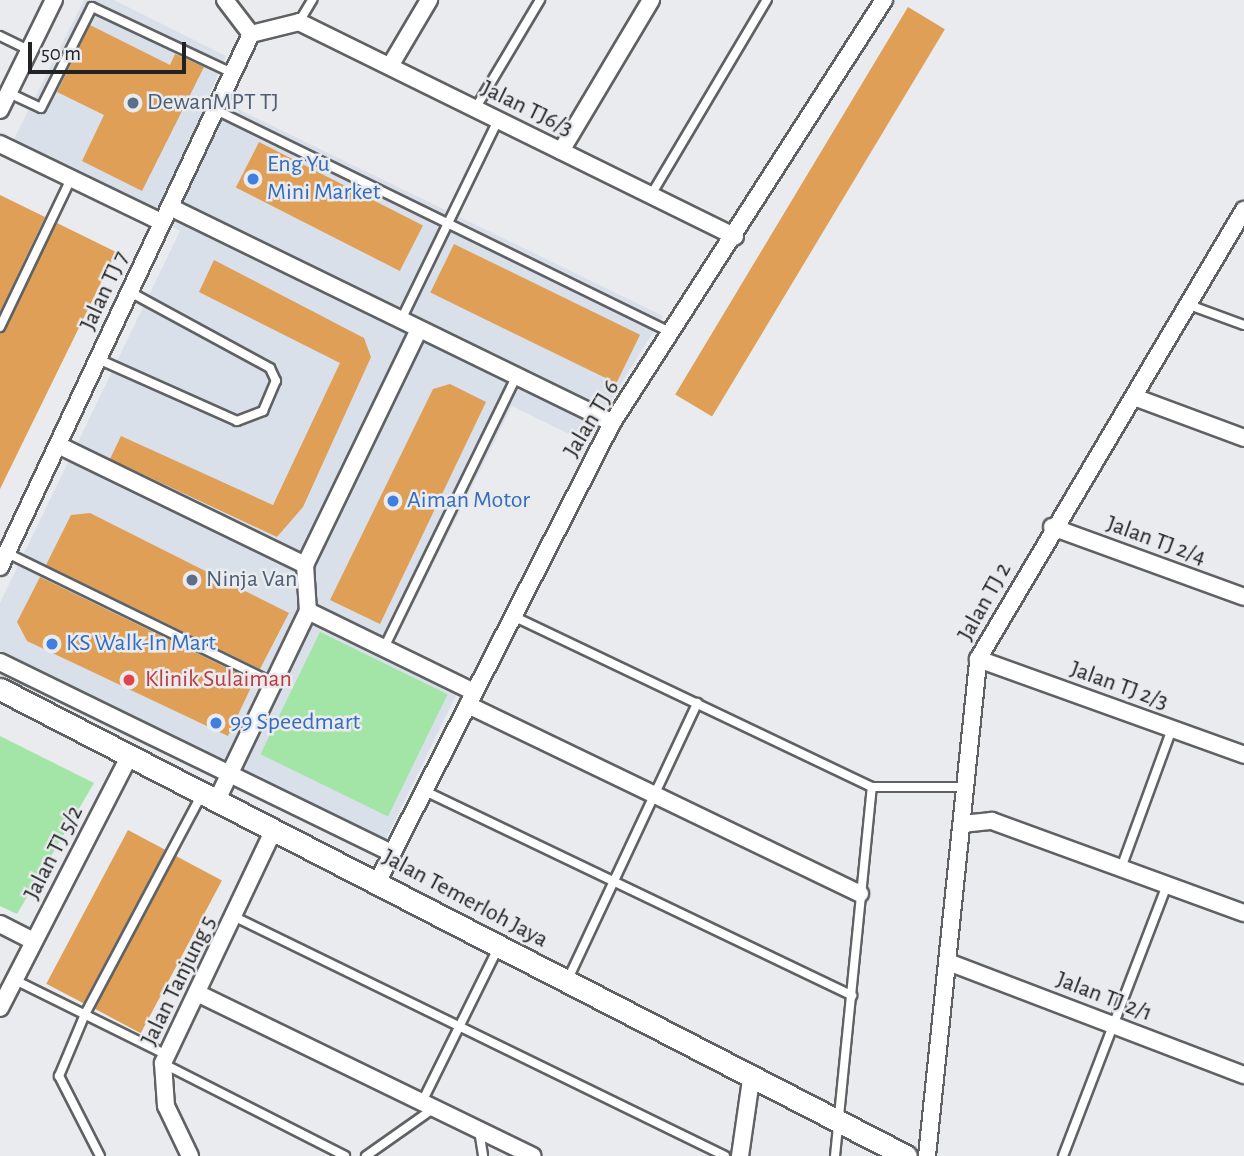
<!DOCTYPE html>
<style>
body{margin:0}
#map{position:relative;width:1244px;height:1156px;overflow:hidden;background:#e9ebee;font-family:"Alegreya Sans",sans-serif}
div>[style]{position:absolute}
.built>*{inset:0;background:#d9e0e9}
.green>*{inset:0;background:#a2e5a7;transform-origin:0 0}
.building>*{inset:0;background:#df9f56;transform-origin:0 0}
.roads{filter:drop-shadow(2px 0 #5f6163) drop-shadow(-2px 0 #5f6163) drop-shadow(0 2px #5f6163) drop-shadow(0 -2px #5f6163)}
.service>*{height:8px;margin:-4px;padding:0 4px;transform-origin:4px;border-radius:4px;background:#fff}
.minor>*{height:16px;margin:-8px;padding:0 8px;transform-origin:8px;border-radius:8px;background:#fff}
.tertiary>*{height:21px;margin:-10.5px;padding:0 10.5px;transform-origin:10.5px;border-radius:10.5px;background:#fff}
.dots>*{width:19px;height:19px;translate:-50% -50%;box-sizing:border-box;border:4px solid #e9ebee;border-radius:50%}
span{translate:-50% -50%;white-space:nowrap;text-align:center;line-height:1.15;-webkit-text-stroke:5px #e9ebee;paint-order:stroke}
.service-label{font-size:24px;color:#4e5e75}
.left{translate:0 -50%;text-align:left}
.street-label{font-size:24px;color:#212223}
.shop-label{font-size:24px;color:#366cbe}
.health-label{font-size:24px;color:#be3a42}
.scale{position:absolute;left:28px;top:42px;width:158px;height:32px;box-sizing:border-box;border:4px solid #212223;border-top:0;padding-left:9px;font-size:21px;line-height:24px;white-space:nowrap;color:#212223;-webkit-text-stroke:5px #e9ebee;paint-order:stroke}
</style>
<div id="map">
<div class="built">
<div style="clip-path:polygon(84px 0,114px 0,226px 56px,209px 95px,663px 316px,585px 442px,512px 406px,395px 641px,465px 677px,377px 857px,0 675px,0 603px,180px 231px,12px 143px)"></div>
</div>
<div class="green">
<div style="left:320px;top:632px;width:142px;height:136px;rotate:26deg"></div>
<div style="clip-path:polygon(0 736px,94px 783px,17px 914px,0 906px)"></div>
</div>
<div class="building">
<div style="left:908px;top:7px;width:43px;height:452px;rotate:31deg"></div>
<div style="clip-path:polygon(90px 25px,170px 65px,175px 54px,204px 67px,142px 191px,82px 161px,104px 115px,57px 92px)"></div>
<div style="left:259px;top:142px;width:184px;height:51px;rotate:27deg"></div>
<div style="clip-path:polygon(0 195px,45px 217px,0 312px)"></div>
<div style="clip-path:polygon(57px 223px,116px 252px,0 489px,0 333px)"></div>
<div style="left:454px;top:244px;width:207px;height:54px;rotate:26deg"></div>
<div style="clip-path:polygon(214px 260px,364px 338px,371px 357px,303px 507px,277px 537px,110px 459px,121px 436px,273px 505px,340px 363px,199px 292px)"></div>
<div style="clip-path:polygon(450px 384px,486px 402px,380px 624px,330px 600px,433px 389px)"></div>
<div style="clip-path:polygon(90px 513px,289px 613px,260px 669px,46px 565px,71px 515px)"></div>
<div style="clip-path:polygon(40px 577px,254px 681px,228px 736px,27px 641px,17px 622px)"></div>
<div style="left:128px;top:830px;width:42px;height:174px;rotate:28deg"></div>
<div style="left:176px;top:856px;width:52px;height:173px;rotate:28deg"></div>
</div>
<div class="roads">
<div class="service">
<div style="left:299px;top:22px;width:26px;rotate:-59deg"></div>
<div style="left:0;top:36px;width:32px;rotate:26deg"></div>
<div style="left:9px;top:93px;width:35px;rotate:25deg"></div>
<div style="left:41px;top:108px;width:113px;rotate:-63.2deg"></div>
<div style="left:92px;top:7px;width:155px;rotate:25.2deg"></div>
<div style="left:475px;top:109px;width:127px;rotate:-59.2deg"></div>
<div style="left:216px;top:110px;width:505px;rotate:26.06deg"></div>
<div style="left:651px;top:195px;width:227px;rotate:-59.3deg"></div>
<div style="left:1192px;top:306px;width:55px;rotate:20.1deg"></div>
<div style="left:401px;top:320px;width:222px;rotate:-64.1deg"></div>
<div style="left:0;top:327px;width:164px;rotate:-64.4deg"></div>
<div style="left:98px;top:359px;width:152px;rotate:24deg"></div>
<div style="left:237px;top:421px;width:28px;rotate:-21deg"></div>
<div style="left:263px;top:411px;width:33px;rotate:-67deg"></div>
<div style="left:276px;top:381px;width:14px;rotate:-115deg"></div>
<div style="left:270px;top:368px;width:159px;rotate:-151.5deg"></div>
<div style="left:7px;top:553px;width:296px;rotate:26deg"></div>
<div style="left:511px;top:615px;width:400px;rotate:25.5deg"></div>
<div style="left:384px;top:648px;width:301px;rotate:-64deg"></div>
<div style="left:423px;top:790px;width:476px;rotate:25.6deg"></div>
<div style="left:1121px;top:868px;width:148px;rotate:-69.9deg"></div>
<div style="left:235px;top:917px;width:545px;rotate:26deg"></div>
<div style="left:568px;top:979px;width:305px;rotate:-64.9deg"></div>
<div style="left:15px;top:980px;width:169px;rotate:26.3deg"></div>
<div style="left:164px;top:1064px;width:203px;rotate:26.9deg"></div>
<div style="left:422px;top:1102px;width:174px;rotate:-63.7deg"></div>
<div style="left:479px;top:1130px;width:26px;rotate:81deg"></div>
<div style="left:100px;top:1156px;width:90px;rotate:-117.1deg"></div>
<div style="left:59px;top:1076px;width:67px;rotate:-67.2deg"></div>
<div style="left:85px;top:1014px;width:249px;rotate:-62deg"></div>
<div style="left:366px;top:1156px;width:83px;rotate:-35.2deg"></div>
<div style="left:835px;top:1156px;width:371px;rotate:-84.3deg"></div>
<div style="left:872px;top:787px;width:93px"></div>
<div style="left:1063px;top:1156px;width:290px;rotate:-69deg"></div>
</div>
<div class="minor">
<div style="left:225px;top:0;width:43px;rotate:52.6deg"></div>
<div style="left:251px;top:34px;width:49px;rotate:-14deg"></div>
<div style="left:299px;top:22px;width:486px;rotate:26.2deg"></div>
<div style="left:390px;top:66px;width:77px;rotate:-59.4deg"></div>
<div style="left:0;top:110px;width:123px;rotate:-63.9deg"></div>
<div style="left:0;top:144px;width:179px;rotate:25.8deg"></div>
<div style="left:561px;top:151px;width:176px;rotate:-59.2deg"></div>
<div style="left:170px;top:207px;width:492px;rotate:26deg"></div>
<div style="left:1134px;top:397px;width:117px;rotate:20.4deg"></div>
<div style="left:58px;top:445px;width:275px;rotate:25.9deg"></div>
<div style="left:305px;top:565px;width:262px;rotate:-64.2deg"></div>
<div style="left:1052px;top:527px;width:204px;rotate:20deg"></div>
<div style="left:305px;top:565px;width:46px;rotate:86.3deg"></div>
<div style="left:0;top:567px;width:589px;rotate:-64.78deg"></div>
<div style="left:978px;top:659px;width:283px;rotate:19.8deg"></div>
<div style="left:0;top:662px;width:436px;rotate:26deg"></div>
<div style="left:468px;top:705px;width:435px;rotate:25.7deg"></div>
<div style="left:217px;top:800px;width:210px;rotate:-64.3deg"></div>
<div style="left:308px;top:611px;width:185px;rotate:26deg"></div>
<div style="left:962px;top:824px;width:30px;rotate:-6deg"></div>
<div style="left:992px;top:821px;width:268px;rotate:20.1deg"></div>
<div style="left:377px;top:883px;width:517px;rotate:-62.94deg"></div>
<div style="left:612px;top:423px;width:503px;rotate:-57.26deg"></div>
<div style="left:0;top:924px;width:38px;rotate:27deg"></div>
<div style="left:948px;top:962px;width:317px;rotate:20.9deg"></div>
<div style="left:197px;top:993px;width:373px;rotate:25.9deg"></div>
<div style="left:0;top:1008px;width:282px;rotate:-62.8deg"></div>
<div style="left:190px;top:1156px;width:55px;rotate:-115.6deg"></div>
<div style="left:166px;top:1106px;width:43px;rotate:-94deg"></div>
<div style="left:163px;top:1063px;width:259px;rotate:-64.6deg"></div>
<div style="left:740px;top:1156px;width:77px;rotate:-81.8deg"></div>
<div style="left:927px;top:1156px;width:500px;rotate:-84.1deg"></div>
<div style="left:978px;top:659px;width:522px;rotate:-59.36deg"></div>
</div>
<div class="tertiary">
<div style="left:0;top:689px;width:1019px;rotate:27.27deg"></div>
</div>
</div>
<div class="dots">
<div style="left:133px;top:103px;background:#5c6f8a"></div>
<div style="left:253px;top:179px;background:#3f7fe0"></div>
<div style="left:393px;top:501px;background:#3f7fe0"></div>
<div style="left:192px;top:580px;background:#5c6f8a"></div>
<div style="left:52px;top:644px;background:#3f7fe0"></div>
<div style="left:129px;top:680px;background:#e0444e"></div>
<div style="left:216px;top:723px;background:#3f7fe0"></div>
</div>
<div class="service-label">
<span class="left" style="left:147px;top:103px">DewanMPT TJ</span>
<span class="left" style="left:206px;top:580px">Ninja Van</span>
</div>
<div class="street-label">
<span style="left:527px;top:109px;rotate:26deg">Jalan TJ6/3</span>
<span style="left:105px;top:291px;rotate:-65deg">Jalan TJ 7</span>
<span style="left:592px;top:419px;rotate:-59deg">Jalan TJ 6</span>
<span style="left:1156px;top:541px;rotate:20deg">Jalan TJ 2/4</span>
<span style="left:985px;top:602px;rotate:-61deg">Jalan TJ 2</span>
<span style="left:1119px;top:686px;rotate:20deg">Jalan TJ 2/3</span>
<span style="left:54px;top:853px;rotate:-63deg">Jalan TJ 5/2</span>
<span style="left:465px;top:899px;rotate:28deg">Jalan Temerloh Jaya</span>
<span style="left:179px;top:981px;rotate:-64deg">Jalan Tanjung 5</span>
<span style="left:1104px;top:997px;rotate:21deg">Jalan TJ 2/1</span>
</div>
<div class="shop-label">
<span class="left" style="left:267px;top:179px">Eng Yu<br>Mini Market</span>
<span class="left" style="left:407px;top:501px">Aiman Motor</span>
<span class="left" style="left:66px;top:644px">KS Walk-In Mart</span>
<span class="left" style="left:230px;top:723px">99 Speedmart</span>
</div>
<div class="health-label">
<span class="left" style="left:145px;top:680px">Klinik Sulaiman</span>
</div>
<div class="scale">50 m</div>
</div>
